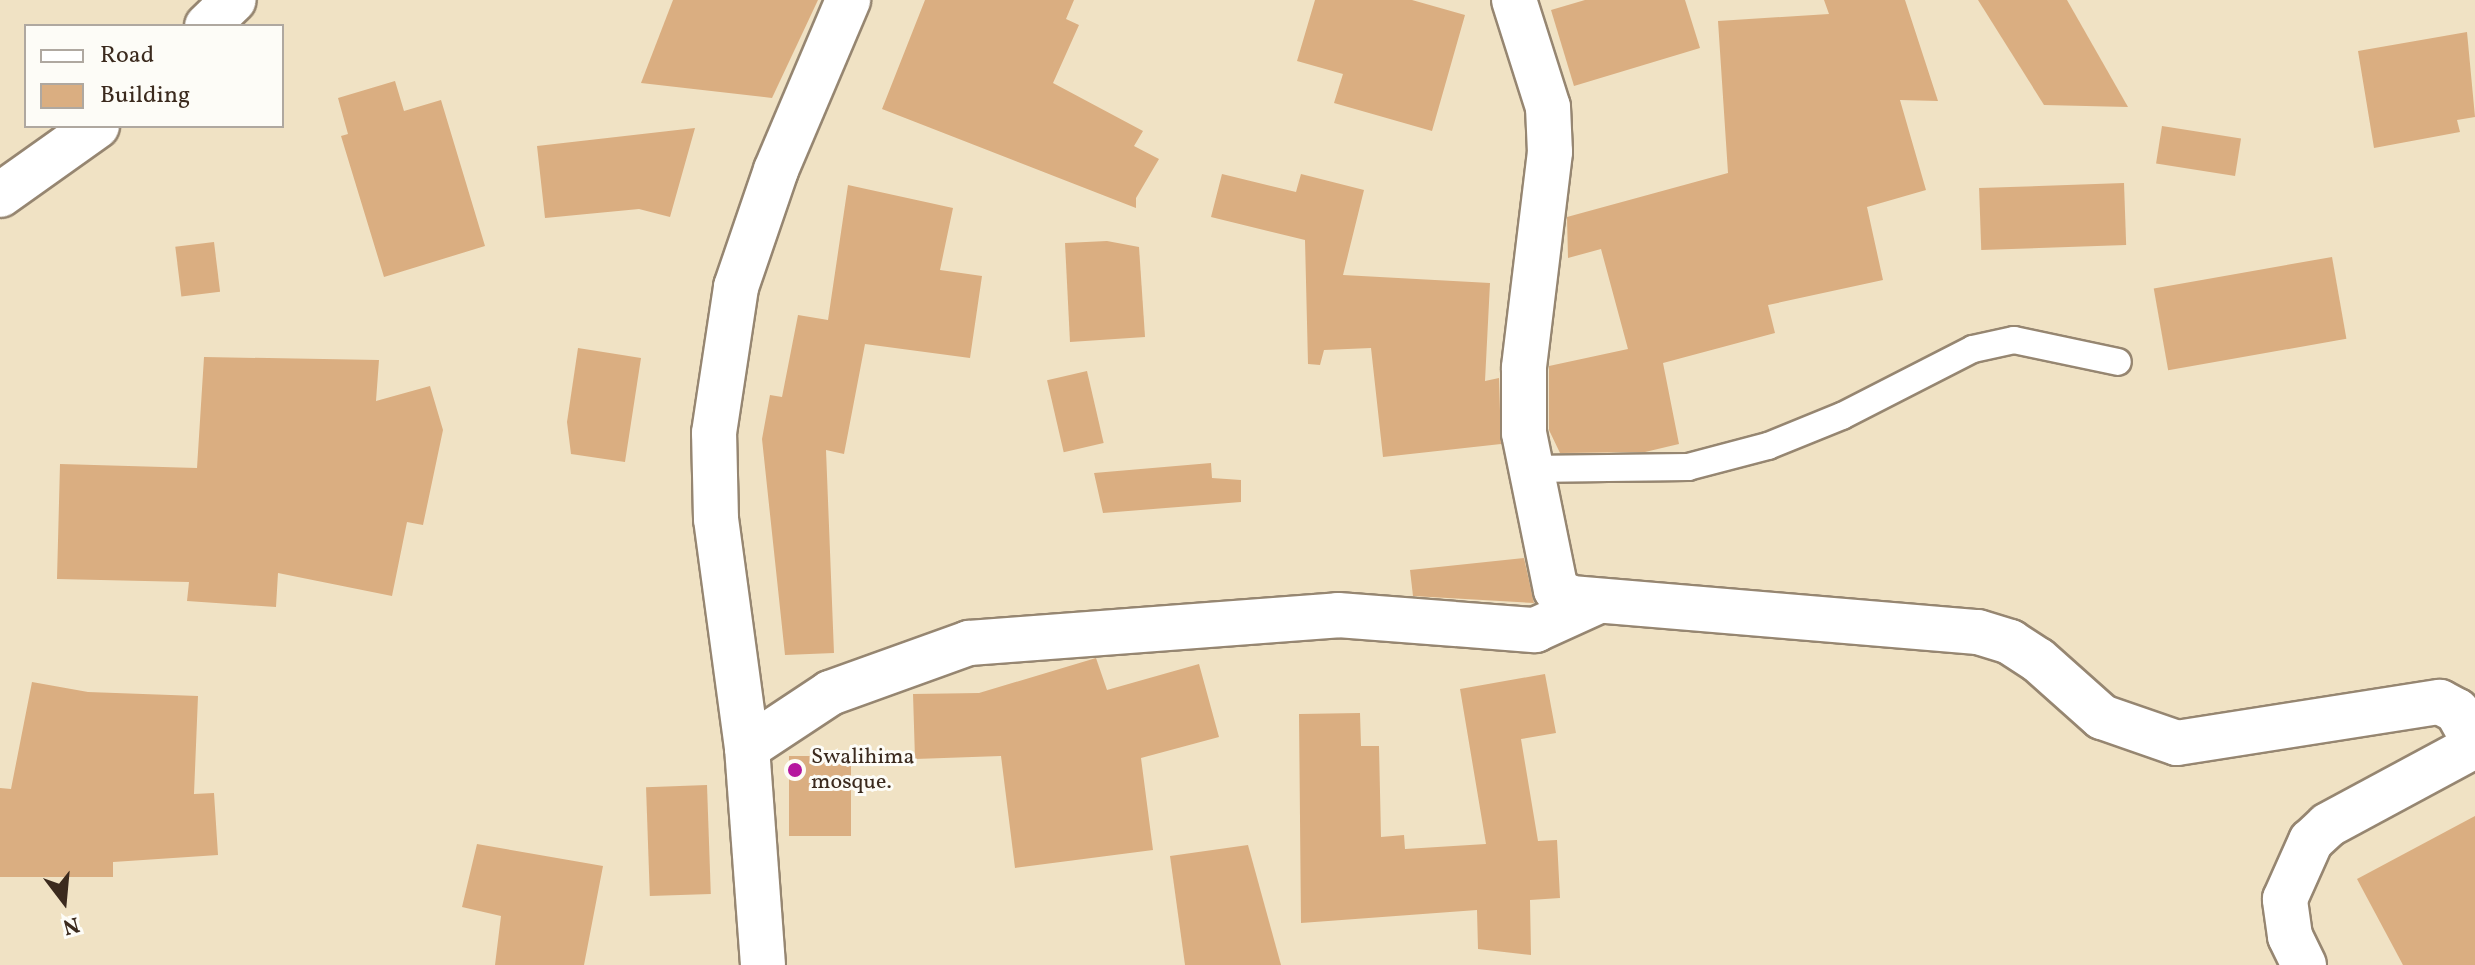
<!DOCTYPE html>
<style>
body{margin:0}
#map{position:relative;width:2475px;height:965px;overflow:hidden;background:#f0e2c4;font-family:Vollkorn,serif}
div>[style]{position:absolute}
.building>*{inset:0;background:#daae81;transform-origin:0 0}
.roads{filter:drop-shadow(2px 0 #968671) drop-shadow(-2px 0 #968671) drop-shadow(0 2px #968671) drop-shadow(0 -2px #968671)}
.service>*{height:26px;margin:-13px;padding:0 13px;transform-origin:13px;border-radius:13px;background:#fff}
.minor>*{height:44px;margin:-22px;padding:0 22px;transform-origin:22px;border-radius:22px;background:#fff}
.tertiary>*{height:44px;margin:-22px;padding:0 22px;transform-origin:22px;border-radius:22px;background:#fff}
.dots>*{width:22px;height:22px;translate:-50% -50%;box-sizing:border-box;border:4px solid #fdfcf7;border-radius:50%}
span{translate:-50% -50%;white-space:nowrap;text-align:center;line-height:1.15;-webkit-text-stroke:6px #fdfcf7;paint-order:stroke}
.poi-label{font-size:22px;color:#3b2a1e}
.left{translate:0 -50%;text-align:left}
.legend{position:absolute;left:24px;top:24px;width:260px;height:104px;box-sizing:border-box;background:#fdfcf7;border:2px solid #afa8a0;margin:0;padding:10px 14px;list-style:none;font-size:24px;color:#3b2a1e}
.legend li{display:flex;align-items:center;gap:16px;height:40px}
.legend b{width:40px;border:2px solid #afa8a0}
.north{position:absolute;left:24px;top:861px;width:80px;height:80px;-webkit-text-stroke:6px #fdfcf7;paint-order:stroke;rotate:164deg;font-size:22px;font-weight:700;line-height:32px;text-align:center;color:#3b2a1e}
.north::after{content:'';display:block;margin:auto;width:28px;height:36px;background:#3b2a1e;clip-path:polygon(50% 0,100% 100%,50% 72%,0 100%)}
</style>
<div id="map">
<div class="building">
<div style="clip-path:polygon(673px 0,818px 0,772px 98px,641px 83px)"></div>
<div style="clip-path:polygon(925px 0,1074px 0,1066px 19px,1079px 25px,1053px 83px,1143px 131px,1134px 146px,1159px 159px,1136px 198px,1136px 208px,882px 109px)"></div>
<div style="clip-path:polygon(1315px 0,1412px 0,1465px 15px,1432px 131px,1334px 103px,1343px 74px,1297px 61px)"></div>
<div style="clip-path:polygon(1585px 0,1685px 0,1700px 48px,1574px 86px,1551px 10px)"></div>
<div style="clip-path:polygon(1824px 0,1905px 0,1938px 101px,1900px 100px,1926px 190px,1867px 207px,1883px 280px,1768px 305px,1775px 333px,1663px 363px,1679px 444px,1645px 452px,1560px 453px,1549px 430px,1549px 366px,1628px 349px,1601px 249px,1568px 258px,1567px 217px,1728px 173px,1718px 21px,1829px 14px)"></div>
<div style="clip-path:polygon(1978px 0,2067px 0,2128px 107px,2044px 105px)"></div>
<div style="clip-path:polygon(2467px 32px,2475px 117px,2457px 120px,2460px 132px,2374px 148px,2358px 51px)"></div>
<div style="clip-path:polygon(395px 81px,404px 111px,441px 100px,485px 246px,384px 277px,341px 136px,348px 134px,338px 98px)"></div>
<div style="left:2162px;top:126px;width:80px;height:38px;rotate:9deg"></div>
<div style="clip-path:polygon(695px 128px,670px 217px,639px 209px,545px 218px,537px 146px)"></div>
<div style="clip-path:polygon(1222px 174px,1296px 192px,1301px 174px,1364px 190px,1343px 275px,1490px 283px,1485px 381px,1499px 378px,1501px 444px,1383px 457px,1371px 348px,1324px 350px,1320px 365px,1308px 364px,1305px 240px,1211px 217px)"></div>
<div style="left:2124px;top:183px;width:62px;height:145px;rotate:88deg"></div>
<div style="clip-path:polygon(848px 185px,953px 208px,940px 270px,982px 276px,970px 358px,865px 344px,844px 454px,826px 450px,834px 653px,785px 655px,762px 439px,770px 395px,782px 397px,798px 315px,828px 320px)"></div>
<div style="clip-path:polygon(1107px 241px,1139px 247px,1145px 337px,1070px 342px,1065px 243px)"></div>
<div style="left:214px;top:242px;width:50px;height:39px;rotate:83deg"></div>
<div style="left:2332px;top:257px;width:83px;height:181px;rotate:80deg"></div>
<div style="clip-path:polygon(578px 348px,641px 358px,625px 462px,571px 454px,567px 422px)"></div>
<div style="clip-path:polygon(204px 357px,379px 360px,376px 401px,430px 386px,443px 430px,423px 525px,407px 522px,392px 596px,278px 573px,276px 607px,187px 601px,189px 582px,57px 579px,60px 464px,197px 468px)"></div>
<div style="left:1087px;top:371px;width:74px;height:41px;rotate:77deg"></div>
<div style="clip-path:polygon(1211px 463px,1212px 478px,1241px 480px,1241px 502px,1103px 513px,1094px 473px)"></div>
<div style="clip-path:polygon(1524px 558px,1534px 603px,1413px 596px,1410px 570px)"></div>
<div style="clip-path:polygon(1096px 658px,1107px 690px,1199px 664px,1219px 737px,1141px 758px,1153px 850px,1015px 868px,1001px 756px,915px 759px,913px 694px,979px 693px)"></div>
<div style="clip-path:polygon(1545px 674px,1556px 733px,1521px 739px,1538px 841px,1557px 840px,1560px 898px,1530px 900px,1531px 955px,1478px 949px,1477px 910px,1301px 923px,1299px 714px,1360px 713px,1361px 746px,1379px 746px,1381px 837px,1404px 835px,1405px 849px,1486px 844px,1460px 689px)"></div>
<div style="clip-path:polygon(32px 682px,88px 692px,198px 696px,194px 794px,214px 793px,218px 855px,113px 862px,113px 877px,0 877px,0 788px,11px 789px)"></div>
<div style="left:851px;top:756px;width:80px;height:62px;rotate:90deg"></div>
<div style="left:707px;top:785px;width:109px;height:61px;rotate:88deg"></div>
<div style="clip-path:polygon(2475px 816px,2475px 965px,2403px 965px,2357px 879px)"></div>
<div style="clip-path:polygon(477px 844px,603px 866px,584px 965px,495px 965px,501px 916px,462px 907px)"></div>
<div style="clip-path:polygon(1248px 845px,1281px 965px,1185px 965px,1170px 856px)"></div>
</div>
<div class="roads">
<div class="service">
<div style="left:1529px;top:469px;width:159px;rotate:-0.7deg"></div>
<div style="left:1688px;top:467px;width:83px;rotate:-14.7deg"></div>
<div style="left:1768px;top:446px;width:80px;rotate:-22.1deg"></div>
<div style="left:1842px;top:416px;width:147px;rotate:-27.1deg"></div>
<div style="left:1973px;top:349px;width:42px;rotate:-12.4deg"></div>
<div style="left:2014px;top:340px;width:106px;rotate:11.9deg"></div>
</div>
<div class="minor">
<div style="left:1514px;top:0;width:112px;rotate:72.4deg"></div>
<div style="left:1548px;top:107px;width:45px;rotate:87.5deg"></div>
<div style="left:1550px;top:152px;width:218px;rotate:96.9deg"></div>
<div style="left:1524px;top:368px;width:65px;rotate:90deg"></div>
<div style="left:1524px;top:433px;width:160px;rotate:78.5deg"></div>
<div style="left:1556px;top:590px;width:17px;rotate:28deg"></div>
<div style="left:1571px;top:598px;width:408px;rotate:4.8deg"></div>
<div style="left:1978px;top:632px;width:34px;rotate:17deg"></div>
<div style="left:2010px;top:642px;width:33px;rotate:33deg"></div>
<div style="left:2038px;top:660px;width:86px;rotate:41.7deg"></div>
<div style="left:2102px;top:717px;width:79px;rotate:19.1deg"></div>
<div style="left:2177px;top:743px;width:266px;rotate:-8.9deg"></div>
<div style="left:2440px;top:702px;width:19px;rotate:28deg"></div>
<div style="left:2457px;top:711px;width:37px;rotate:61deg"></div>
<div style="left:207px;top:26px;width:37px;rotate:-44deg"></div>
<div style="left:0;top:195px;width:119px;rotate:-35.4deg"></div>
<div style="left:747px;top:748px;width:100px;rotate:-33.5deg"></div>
<div style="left:830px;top:693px;width:148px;rotate:-19.8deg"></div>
<div style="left:969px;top:643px;width:370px;rotate:-4.3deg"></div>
<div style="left:1338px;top:615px;width:198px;rotate:4.4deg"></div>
<div style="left:1535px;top:630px;width:70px;rotate:-24.4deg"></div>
<div style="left:2304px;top:965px;width:32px;rotate:-116deg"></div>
<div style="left:2290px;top:936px;width:37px;rotate:-98deg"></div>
<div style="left:2285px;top:899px;width:64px;rotate:-65.9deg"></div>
<div style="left:2311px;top:841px;width:23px;rotate:-43deg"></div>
<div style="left:2328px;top:825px;width:167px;rotate:-28.3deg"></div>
</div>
<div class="tertiary">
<div style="left:763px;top:965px;width:218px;rotate:-94.2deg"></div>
<div style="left:747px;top:748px;width:231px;rotate:-97.7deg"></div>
<div style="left:716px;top:519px;width:86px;rotate:-91.3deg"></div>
<div style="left:714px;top:433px;width:148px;rotate:-81.4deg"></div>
<div style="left:736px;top:287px;width:124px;rotate:-71.1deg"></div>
<div style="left:776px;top:170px;width:185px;rotate:-67deg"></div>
</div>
</div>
<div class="dots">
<div style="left:795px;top:770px;background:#b5179e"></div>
</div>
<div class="poi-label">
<span class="left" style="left:811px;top:770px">Swalihima<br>mosque.</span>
</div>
<ul class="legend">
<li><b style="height:10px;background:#fff"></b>Road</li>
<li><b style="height:22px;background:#daae81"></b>Building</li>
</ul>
<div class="north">N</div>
</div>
